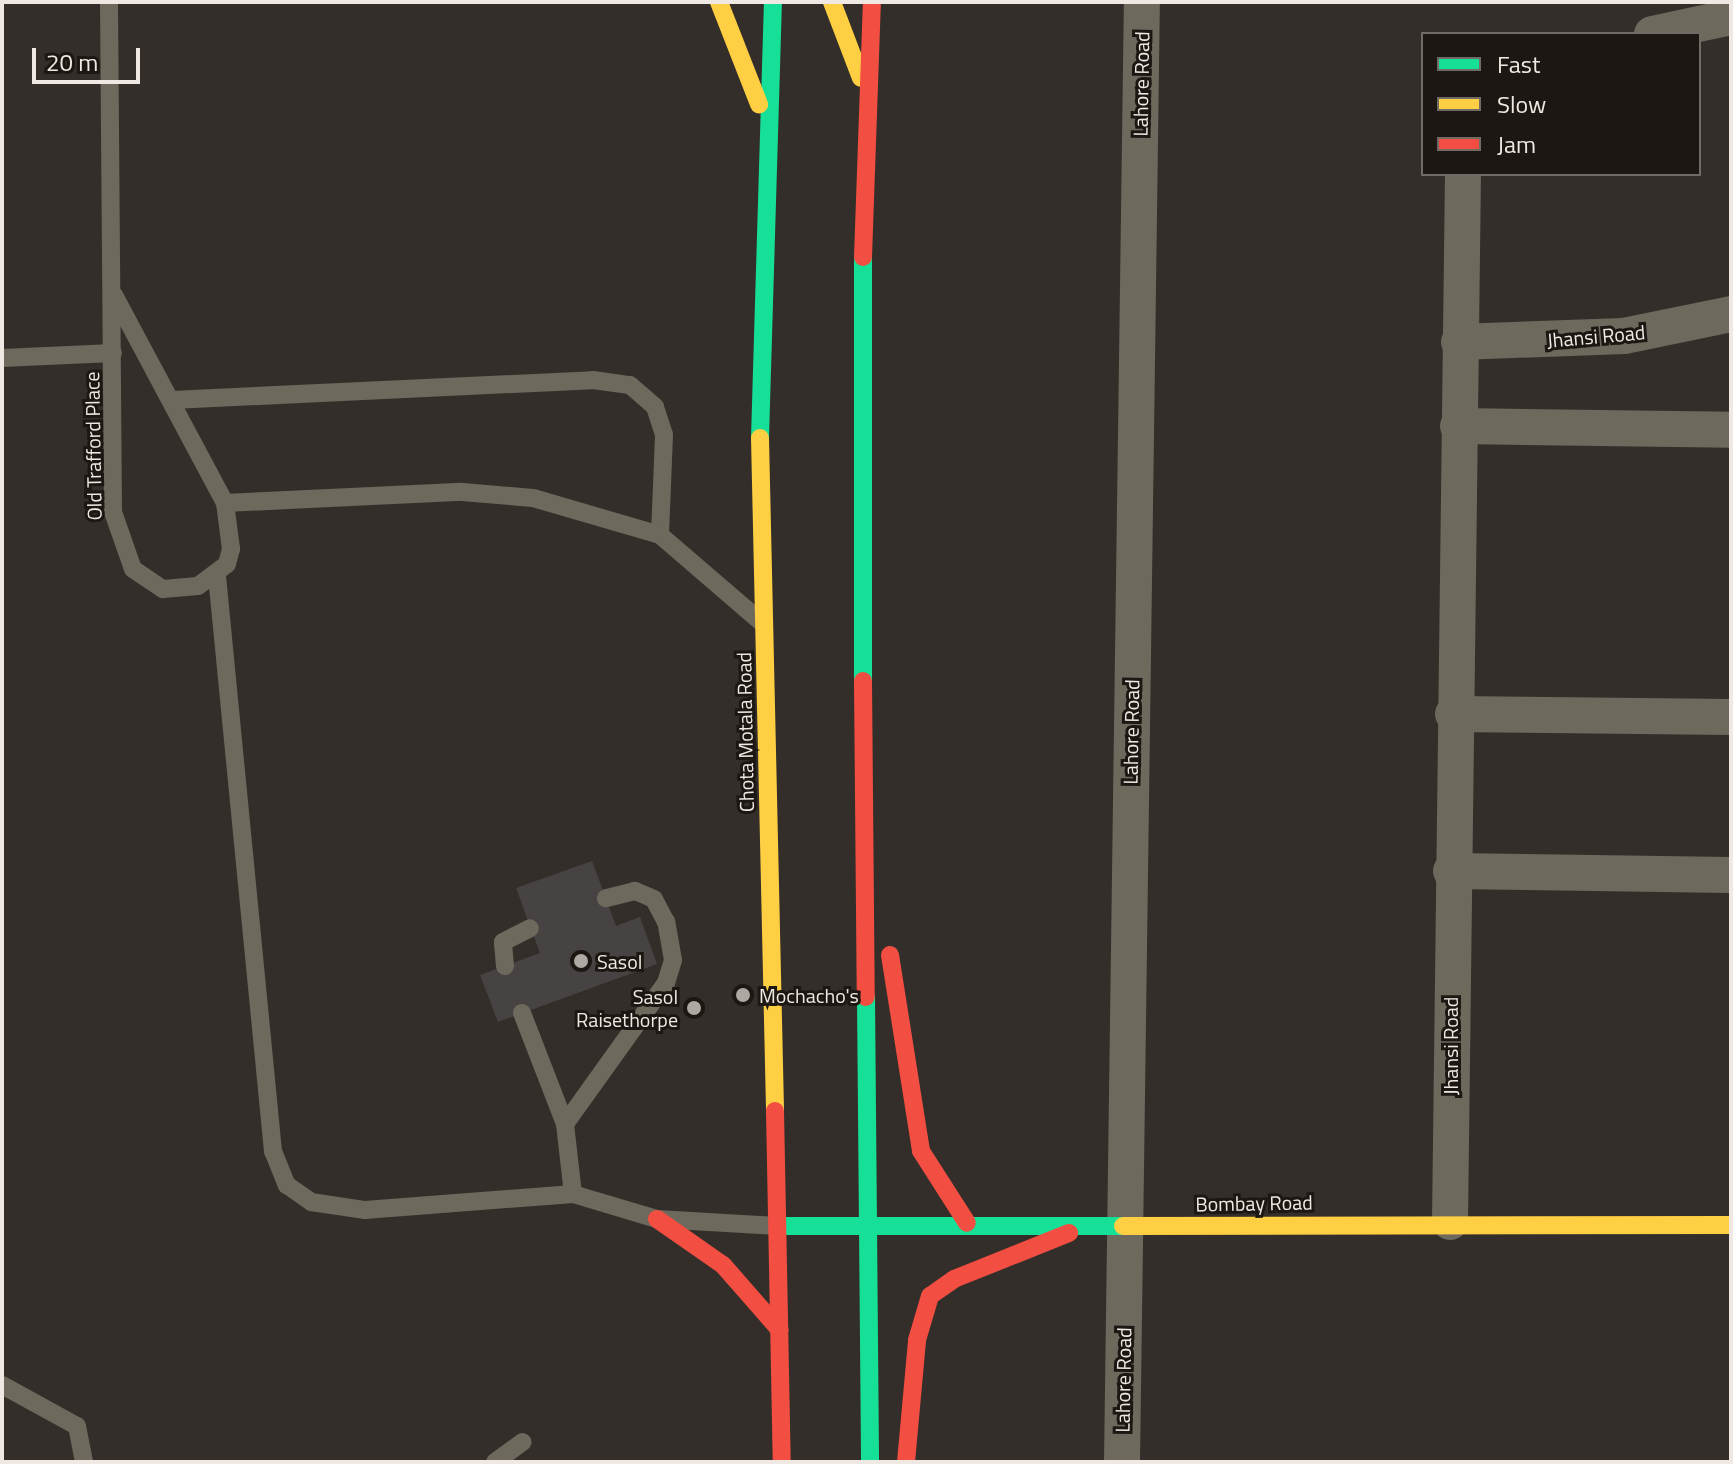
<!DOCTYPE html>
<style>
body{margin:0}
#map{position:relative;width:1733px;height:1464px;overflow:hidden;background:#332e29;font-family:"Titillium Web",sans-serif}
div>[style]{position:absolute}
.building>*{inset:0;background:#474343}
.lane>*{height:18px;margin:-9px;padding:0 9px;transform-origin:9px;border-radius:9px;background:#6e695d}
.street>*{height:36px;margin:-18px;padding:0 18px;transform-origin:18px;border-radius:18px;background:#6e695d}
.fast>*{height:18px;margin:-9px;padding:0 9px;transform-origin:9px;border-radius:9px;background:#16e098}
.slow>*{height:18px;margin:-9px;padding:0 9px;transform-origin:9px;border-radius:9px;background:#ffcf43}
.jam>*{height:18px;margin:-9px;padding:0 9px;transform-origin:9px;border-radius:9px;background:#f24e42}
.dots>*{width:22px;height:22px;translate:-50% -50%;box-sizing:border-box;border:4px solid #1c1712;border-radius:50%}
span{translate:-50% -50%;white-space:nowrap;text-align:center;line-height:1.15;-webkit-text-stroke:6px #1c1712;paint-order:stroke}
.street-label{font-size:20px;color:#f0e9e3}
.poi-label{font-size:20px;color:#f0e9e3}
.left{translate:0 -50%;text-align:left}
.right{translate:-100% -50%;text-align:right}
.frame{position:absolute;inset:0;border:4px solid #f0e9e3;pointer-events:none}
.legend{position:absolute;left:1421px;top:32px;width:280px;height:144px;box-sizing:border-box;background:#1c1712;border:2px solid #716b66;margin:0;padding:10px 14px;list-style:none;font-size:24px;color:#f0e9e3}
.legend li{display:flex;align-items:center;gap:16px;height:40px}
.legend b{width:40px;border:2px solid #716b66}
.scale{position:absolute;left:32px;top:48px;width:108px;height:36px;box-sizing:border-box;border:4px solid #f0e9e3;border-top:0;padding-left:10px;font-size:24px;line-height:28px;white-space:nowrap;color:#f0e9e3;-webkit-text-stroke:6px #1c1712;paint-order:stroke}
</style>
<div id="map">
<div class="building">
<div style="clip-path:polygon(592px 861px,616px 926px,640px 917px,657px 964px,498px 1022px,480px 975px,540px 953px,516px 888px)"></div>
</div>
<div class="lane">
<div style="left:109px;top:2px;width:510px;rotate:89.55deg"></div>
<div style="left:113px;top:512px;width:60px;rotate:70.7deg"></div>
<div style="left:133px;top:569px;width:36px;rotate:34deg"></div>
<div style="left:163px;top:589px;width:35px;rotate:-5deg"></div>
<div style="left:198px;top:586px;width:36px;rotate:-37deg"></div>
<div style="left:227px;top:564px;width:16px;rotate:-75deg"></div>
<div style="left:231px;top:549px;width:46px;rotate:-97.4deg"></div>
<div style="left:225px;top:503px;width:236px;rotate:-118.1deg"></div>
<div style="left:2px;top:358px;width:111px;rotate:-2.6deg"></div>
<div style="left:172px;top:400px;width:421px;rotate:-2.7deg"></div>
<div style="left:593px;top:380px;width:37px;rotate:8deg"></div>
<div style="left:630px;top:385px;width:33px;rotate:41deg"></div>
<div style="left:655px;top:407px;width:29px;rotate:72deg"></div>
<div style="left:664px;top:435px;width:100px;rotate:92.3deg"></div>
<div style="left:225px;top:503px;width:237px;rotate:-2.7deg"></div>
<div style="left:462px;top:492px;width:71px;rotate:4.8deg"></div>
<div style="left:533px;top:498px;width:132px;rotate:16.2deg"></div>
<div style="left:660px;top:535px;width:132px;rotate:40.7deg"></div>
<div style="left:217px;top:576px;width:578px;rotate:84.44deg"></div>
<div style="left:273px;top:1151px;width:37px;rotate:68deg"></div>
<div style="left:287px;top:1185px;width:29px;rotate:35deg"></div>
<div style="left:311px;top:1202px;width:55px;rotate:8.4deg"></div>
<div style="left:365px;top:1210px;width:209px;rotate:-4.4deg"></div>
<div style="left:505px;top:966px;width:24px;rotate:-95deg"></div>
<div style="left:503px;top:942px;width:30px;rotate:-27deg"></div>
<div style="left:522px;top:1013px;width:119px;rotate:68.8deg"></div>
<div style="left:565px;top:1124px;width:70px;rotate:83.5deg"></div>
<div style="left:573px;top:1194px;width:88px;rotate:16.6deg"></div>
<div style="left:657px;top:1219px;width:121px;rotate:3.3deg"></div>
<div style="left:565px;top:1124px;width:173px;rotate:-54.4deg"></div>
<div style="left:666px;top:983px;width:24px;rotate:-73deg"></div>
<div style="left:673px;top:960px;width:39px;rotate:-100deg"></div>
<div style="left:666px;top:922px;width:26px;rotate:-118deg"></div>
<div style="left:654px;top:899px;width:21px;rotate:-157deg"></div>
<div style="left:635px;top:891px;width:30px;rotate:166deg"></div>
<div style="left:2px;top:1385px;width:85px;rotate:28.7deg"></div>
<div style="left:77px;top:1426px;width:37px;rotate:79deg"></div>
<div style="left:495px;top:1462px;width:34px;rotate:-36deg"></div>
</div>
<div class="street">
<div style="left:1652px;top:34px;width:81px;rotate:-12.1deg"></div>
<div style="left:1459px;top:342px;width:165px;rotate:-2.1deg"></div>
<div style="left:1624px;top:336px;width:109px;rotate:-11.6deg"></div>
<div style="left:1458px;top:426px;width:273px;rotate:0.8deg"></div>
<div style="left:1453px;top:714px;width:278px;rotate:0.6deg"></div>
<div style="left:1451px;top:871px;width:280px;rotate:0.8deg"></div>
<div style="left:1450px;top:1222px;width:1048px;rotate:-89.29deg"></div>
<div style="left:1122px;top:1462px;width:1460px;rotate:-89.22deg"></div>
</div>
<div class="fast">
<div style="left:863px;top:257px;width:424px;rotate:90deg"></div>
<div style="left:760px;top:438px;width:436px;rotate:-88.3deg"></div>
<div style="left:866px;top:997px;width:465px;rotate:89.5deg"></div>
<div style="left:778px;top:1226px;width:345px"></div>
</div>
<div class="slow">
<div style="left:719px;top:2px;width:110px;rotate:68.6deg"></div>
<div style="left:832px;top:2px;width:81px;rotate:69.1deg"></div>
<div style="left:760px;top:438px;width:673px;rotate:88.72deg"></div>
<div style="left:1123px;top:1226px;width:608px;rotate:-0.09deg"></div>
</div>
<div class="jam">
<div style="left:863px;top:257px;width:255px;rotate:-88deg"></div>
<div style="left:863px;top:681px;width:316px;rotate:89.5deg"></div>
<div style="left:890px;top:955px;width:198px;rotate:81deg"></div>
<div style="left:921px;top:1151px;width:85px;rotate:57.4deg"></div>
<div style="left:775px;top:1111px;width:351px;rotate:88.9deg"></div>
<div style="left:657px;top:1219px;width:80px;rotate:34.9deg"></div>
<div style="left:723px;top:1265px;width:86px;rotate:48.8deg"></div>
<div style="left:906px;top:1462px;width:122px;rotate:-84.8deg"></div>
<div style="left:917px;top:1340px;width:46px;rotate:-73.5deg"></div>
<div style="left:930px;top:1296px;width:29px;rotate:-35deg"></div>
<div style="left:954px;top:1279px;width:124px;rotate:-21.8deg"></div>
</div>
<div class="dots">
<div style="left:581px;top:961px;background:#aea8a2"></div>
<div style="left:743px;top:995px;background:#aea8a2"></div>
<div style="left:694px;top:1008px;background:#aea8a2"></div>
</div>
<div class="street-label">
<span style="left:1141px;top:84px;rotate:-89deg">Lahore Road</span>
<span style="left:1596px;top:336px;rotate:-5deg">Jhansi Road</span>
<span style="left:93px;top:446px;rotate:-91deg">Old Trafford Place</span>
<span style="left:745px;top:732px;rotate:-91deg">Chota Motala Road</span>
<span style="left:1131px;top:732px;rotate:-89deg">Lahore Road</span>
<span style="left:1450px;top:1046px;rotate:-90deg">Jhansi Road</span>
<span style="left:1254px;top:1203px;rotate:-1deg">Bombay Road</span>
<span style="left:1123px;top:1380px;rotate:-89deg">Lahore Road</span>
</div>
<div class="poi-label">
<span class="left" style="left:597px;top:961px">Sasol</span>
<span class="left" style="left:759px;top:995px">Mochacho's</span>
<span class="right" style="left:678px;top:1008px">Sasol<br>Raisethorpe</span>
</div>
<div class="frame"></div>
<ul class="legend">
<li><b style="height:10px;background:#16e098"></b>Fast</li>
<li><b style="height:10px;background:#ffcf43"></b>Slow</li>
<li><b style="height:10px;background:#f24e42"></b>Jam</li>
</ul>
<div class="scale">20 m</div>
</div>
